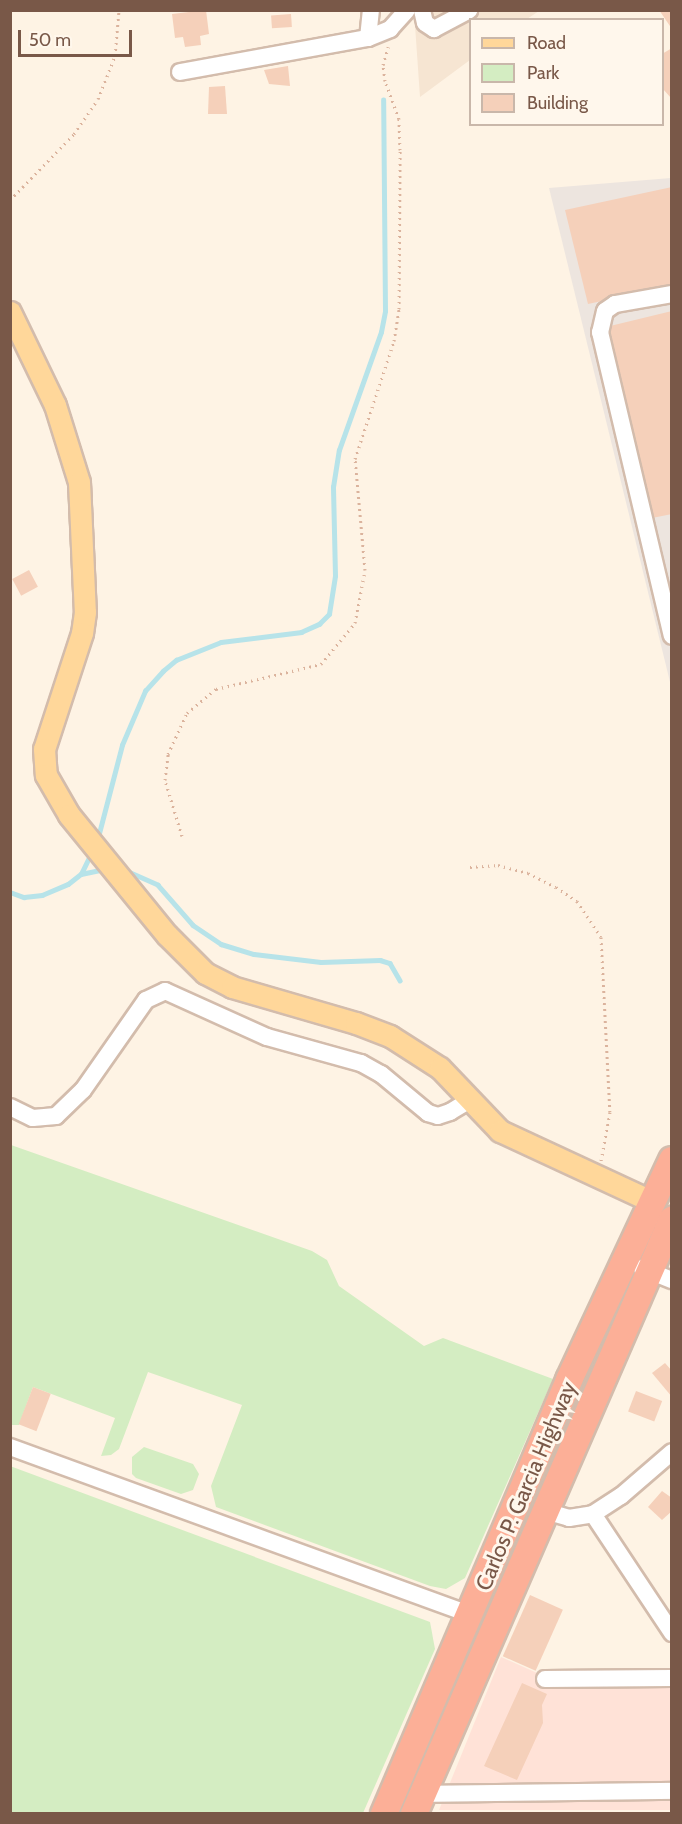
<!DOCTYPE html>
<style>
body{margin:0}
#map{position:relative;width:682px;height:1824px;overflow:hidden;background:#fef3e4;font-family:Cabin,sans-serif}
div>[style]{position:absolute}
.residential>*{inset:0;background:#f6e5d2}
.commercial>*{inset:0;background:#ffe2d7}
.industrial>*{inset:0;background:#ede5df}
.green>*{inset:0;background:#d4edc2}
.stream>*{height:4.5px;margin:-2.25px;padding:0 2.25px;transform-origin:2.25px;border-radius:2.25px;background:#b7e3e9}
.building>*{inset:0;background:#f5d0ba;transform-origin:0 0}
.path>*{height:3px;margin-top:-1.5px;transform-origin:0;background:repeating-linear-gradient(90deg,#dbb39d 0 1.5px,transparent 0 6px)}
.roads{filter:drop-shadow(2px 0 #d3bcac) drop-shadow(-2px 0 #d3bcac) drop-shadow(0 2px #d3bcac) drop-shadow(0 -2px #d3bcac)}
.minor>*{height:16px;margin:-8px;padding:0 8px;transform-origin:8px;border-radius:8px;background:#fff}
.major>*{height:21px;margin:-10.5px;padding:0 10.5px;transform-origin:10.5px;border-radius:10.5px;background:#ffd79a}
.highway>*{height:26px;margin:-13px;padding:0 13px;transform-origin:13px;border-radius:13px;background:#fcaf97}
span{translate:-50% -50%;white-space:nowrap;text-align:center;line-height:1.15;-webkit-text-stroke:6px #fff7ec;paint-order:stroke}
.street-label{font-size:22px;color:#795848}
.frame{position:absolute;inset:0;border:12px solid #795848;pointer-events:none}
.legend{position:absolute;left:469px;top:18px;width:195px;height:108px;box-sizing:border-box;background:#fff7ec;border:2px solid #c9b7aa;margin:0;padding:8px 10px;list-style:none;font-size:18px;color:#795848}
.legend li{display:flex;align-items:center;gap:12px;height:30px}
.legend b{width:30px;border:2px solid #c9b7aa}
.scale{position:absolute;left:18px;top:30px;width:114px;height:27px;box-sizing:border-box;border:3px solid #795848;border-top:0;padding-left:8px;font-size:18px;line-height:21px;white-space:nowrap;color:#795848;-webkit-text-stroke:4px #fff7ec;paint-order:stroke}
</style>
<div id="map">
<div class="residential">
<div style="clip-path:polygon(414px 11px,539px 11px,527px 19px,470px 20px,470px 60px,420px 97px)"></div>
</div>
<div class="commercial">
<div style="clip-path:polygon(501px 1657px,537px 1673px,671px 1672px,671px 1810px,439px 1810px)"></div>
</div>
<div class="industrial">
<div style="clip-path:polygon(671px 178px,671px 686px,549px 188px)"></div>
</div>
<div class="green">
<div style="clip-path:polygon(11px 1145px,312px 1251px,327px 1260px,339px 1286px,424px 1346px,443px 1338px,553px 1379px,465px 1578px,446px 1589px,430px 1586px,216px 1507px,211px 1486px,242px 1405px,148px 1372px,119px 1449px,111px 1455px,101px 1456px,115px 1418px,33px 1387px,19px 1425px,11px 1425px)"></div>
<div style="clip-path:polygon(144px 1447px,193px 1464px,199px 1474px,193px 1490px,181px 1494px,136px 1478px,132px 1474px,132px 1457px)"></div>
<div style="clip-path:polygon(10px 1466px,430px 1622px,435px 1649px,363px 1813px,11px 1813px)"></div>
</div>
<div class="stream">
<div style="left:97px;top:841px;width:99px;rotate:-75.4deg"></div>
<div style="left:122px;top:745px;width:59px;rotate:-66.9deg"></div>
<div style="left:145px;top:691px;width:27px;rotate:-48deg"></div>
<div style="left:163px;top:671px;width:17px;rotate:-40deg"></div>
<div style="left:176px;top:660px;width:48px;rotate:-21.8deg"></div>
<div style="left:221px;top:642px;width:81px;rotate:-7.1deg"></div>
<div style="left:301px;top:632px;width:20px;rotate:-24deg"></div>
<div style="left:319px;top:624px;width:14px;rotate:-45deg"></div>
<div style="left:329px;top:614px;width:38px;rotate:-81deg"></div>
<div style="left:335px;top:576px;width:89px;rotate:-91.3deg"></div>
<div style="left:333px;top:487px;width:37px;rotate:-81deg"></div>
<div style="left:339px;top:450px;width:125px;rotate:-70.4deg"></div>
<div style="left:381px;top:332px;width:21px;rotate:-79deg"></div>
<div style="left:385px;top:311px;width:211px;rotate:-90.5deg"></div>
<div style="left:125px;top:870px;width:36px;rotate:24deg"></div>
<div style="left:158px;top:885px;width:53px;rotate:48.8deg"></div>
<div style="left:193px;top:925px;width:34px;rotate:34deg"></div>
<div style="left:221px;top:944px;width:34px;rotate:17deg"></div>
<div style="left:254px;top:954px;width:67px;rotate:6.8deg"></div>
<div style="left:321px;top:962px;width:59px;rotate:-1.9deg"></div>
<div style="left:380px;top:960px;width:10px;rotate:17deg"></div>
<div style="left:390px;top:963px;width:20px;rotate:60deg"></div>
<div style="left:81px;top:874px;width:25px;rotate:-12deg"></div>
<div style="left:10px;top:892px;width:15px;rotate:20deg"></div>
<div style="left:24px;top:897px;width:18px;rotate:-6deg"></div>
<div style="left:42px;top:895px;width:28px;rotate:-23deg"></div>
<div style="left:68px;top:884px;width:16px;rotate:-38deg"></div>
<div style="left:81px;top:874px;width:25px;rotate:-64deg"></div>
</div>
<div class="building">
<div style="clip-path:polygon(206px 10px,209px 34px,200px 36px,201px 45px,185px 47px,183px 37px,175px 38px,172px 14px)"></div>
<div style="clip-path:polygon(659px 10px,672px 10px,672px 29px)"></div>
<div style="left:291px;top:14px;width:13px;height:20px;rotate:86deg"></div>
<div style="clip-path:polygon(672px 48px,672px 99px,662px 88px,662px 54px)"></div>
<div style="clip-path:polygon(288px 66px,290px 86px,269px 84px,264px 70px)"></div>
<div style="clip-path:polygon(225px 86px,227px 114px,208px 114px,209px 87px)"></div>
<div style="clip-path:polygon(672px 187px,672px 286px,588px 304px,565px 210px)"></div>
<div style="clip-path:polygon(672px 311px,672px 514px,647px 519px,606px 327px)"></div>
<div style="left:29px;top:570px;width:19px;height:19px;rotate:62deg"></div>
<div style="clip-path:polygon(665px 1363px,672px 1371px,672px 1397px,652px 1373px)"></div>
<div style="left:33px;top:1387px;width:19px;height:40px;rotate:21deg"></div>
<div style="left:636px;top:1391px;width:28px;height:22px;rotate:21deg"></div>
<div style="clip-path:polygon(662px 1491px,672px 1498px,672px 1511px,662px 1520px,648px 1507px)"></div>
<div style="left:530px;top:1595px;width:36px;height:67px;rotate:24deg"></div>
<div style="clip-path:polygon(522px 1683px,547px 1694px,542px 1705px,543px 1723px,517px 1780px,484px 1766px)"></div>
</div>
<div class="path">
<div style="left:10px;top:200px;width:92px;rotate:-45.9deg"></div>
<div style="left:74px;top:134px;width:42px;rotate:-55.6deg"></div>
<div style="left:98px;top:99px;width:46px;rotate:-68.4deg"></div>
<div style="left:115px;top:56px;width:46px;rotate:-85deg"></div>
<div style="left:182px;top:836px;width:59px;rotate:-106.9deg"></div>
<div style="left:165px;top:780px;width:26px;rotate:-83deg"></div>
<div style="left:168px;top:754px;width:45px;rotate:-65.1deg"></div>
<div style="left:187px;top:713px;width:38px;rotate:-40deg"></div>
<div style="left:216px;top:689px;width:108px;rotate:-13.4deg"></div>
<div style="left:321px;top:664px;width:53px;rotate:-50.3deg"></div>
<div style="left:355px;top:623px;width:54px;rotate:-79.3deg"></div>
<div style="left:365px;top:570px;width:111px;rotate:-95.1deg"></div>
<div style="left:355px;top:459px;width:124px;rotate:-71.7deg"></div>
<div style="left:394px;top:341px;width:32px;rotate:-81deg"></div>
<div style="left:399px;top:309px;width:159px;rotate:-89.6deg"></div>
<div style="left:400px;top:150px;width:31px;rotate:-92deg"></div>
<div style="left:399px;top:119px;width:40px;rotate:-110.2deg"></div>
<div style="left:385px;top:81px;width:16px;rotate:-97deg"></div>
<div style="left:383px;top:65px;width:19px;rotate:-74deg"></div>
<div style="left:470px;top:867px;width:28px;rotate:-4deg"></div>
<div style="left:498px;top:865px;width:31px;rotate:15deg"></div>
<div style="left:528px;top:873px;width:31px;rotate:27deg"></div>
<div style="left:556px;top:887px;width:25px;rotate:34deg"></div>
<div style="left:577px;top:901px;width:43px;rotate:56.3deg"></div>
<div style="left:601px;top:937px;width:175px;rotate:87.1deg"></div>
<div style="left:610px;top:1112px;width:50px;rotate:100.4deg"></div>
</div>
<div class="roads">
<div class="minor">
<div style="left:422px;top:10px;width:13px;rotate:77deg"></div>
<div style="left:425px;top:23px;width:11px;rotate:34deg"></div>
<div style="left:434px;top:29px;width:40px;rotate:-28deg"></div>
<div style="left:368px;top:38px;width:28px;rotate:-84deg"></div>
<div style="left:180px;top:72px;width:191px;rotate:-10.3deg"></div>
<div style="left:368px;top:38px;width:24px;rotate:-22deg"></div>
<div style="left:390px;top:29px;width:25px;rotate:-48deg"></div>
<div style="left:672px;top:294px;width:58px;rotate:170deg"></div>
<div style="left:615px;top:304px;width:12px;rotate:145deg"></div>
<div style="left:605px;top:311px;width:22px;rotate:103deg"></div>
<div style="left:600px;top:332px;width:312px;rotate:76.7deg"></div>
<div style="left:10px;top:1107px;width:25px;rotate:26deg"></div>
<div style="left:33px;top:1118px;width:23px;rotate:-5deg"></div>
<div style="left:56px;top:1116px;width:37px;rotate:-44deg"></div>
<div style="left:83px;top:1090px;width:110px;rotate:-55deg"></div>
<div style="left:146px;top:1000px;width:21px;rotate:-25deg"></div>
<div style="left:165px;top:991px;width:112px;rotate:24.3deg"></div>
<div style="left:267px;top:1037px;width:98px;rotate:15.5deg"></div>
<div style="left:361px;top:1063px;width:23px;rotate:29deg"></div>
<div style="left:381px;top:1074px;width:61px;rotate:39.7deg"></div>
<div style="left:428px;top:1113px;width:10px;rotate:17deg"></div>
<div style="left:438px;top:1116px;width:13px;rotate:-18deg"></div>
<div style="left:450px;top:1112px;width:21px;rotate:-31deg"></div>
<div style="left:642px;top:1268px;width:32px;rotate:22deg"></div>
<div style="left:10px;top:1447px;width:492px;rotate:20deg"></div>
<div style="left:545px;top:1511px;width:25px;rotate:16deg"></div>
<div style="left:569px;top:1518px;width:24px;rotate:-9deg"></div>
<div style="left:593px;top:1514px;width:33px;rotate:-33deg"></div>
<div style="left:621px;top:1496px;width:67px;rotate:-40.8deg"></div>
<div style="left:593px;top:1514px;width:143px;rotate:56.4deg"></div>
<div style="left:545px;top:1679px;width:127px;rotate:-0.5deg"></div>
<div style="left:422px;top:1794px;width:250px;rotate:-0.7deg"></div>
</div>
<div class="major">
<div style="left:10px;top:312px;width:103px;rotate:64.2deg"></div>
<div style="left:55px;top:405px;width:81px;rotate:72.7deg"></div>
<div style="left:79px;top:482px;width:130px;rotate:87.4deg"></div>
<div style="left:85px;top:612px;width:21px;rotate:98deg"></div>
<div style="left:82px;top:633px;width:122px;rotate:108.1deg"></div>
<div style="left:44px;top:749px;width:26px;rotate:86deg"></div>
<div style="left:46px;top:775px;width:46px;rotate:60.1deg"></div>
<div style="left:69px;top:815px;width:155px;rotate:50.8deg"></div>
<div style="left:167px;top:935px;width:54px;rotate:45deg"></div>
<div style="left:205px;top:973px;width:30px;rotate:27deg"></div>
<div style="left:232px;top:987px;width:129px;rotate:16.2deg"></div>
<div style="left:356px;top:1023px;width:36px;rotate:21deg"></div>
<div style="left:390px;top:1036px;width:59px;rotate:32.6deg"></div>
<div style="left:440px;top:1068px;width:87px;rotate:46.4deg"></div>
<div style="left:500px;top:1131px;width:169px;rotate:24.9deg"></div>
</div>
<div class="highway">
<div style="left:384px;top:1814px;width:472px;rotate:-66.9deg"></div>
<div style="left:569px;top:1380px;width:243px;rotate:-64.9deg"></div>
<div style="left:414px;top:1814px;width:648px;rotate:-66.52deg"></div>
</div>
</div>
<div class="street-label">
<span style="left:526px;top:1486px;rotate:-67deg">Carlos P. Garcia Highway</span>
</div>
<div class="frame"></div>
<ul class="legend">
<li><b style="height:8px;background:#ffd79a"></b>Road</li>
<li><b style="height:16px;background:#d4edc2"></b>Park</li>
<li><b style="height:16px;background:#f5d0ba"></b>Building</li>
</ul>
<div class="scale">50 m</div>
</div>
